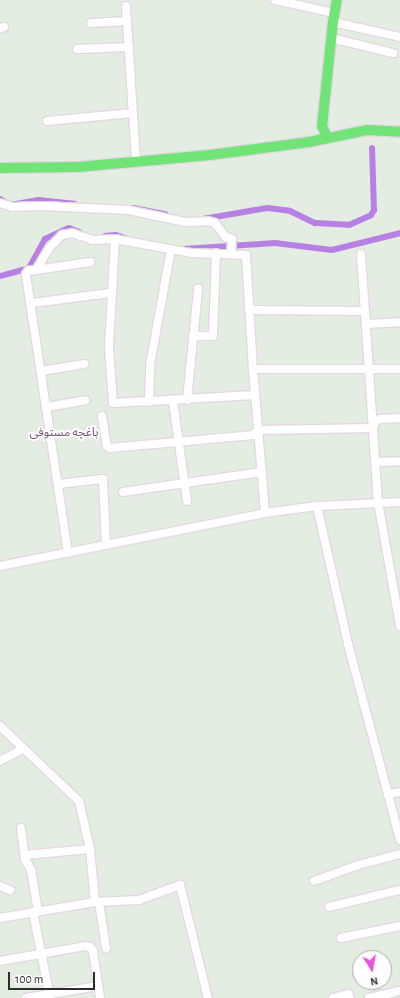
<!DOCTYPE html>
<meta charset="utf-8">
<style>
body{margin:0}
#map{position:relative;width:400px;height:998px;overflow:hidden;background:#e3ede1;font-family:"Alegreya Sans","Noto Sans Arabic",sans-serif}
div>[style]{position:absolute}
.canal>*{height:6px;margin:-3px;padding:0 3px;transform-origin:3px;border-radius:3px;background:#b880e4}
.roads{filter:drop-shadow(1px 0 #e4d7e2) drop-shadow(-1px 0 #e4d7e2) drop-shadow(0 1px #e4d7e2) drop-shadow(0 -1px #e4d7e2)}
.minor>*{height:8px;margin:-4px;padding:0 4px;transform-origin:4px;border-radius:4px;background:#fff}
.major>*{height:10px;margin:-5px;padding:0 5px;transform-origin:5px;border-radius:5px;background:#70e477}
span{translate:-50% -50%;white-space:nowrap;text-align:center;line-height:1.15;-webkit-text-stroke:4px #fff;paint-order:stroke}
.neighbourhood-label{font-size:12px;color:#7a5175}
.north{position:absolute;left:352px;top:950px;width:40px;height:40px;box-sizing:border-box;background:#fff;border:1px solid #ababab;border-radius:50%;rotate:169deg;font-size:11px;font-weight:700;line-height:16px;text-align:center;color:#2d2d2d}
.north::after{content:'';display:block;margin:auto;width:14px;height:18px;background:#e853d9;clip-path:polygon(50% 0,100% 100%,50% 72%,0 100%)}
.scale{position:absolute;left:8px;top:972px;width:87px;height:18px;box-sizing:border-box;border:2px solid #2d2d2d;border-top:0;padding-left:5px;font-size:12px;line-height:14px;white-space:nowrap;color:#2d2d2d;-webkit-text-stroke:3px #fff;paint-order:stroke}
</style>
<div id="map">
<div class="canal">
<div style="left:0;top:199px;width:12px;rotate:31deg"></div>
<div style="left:10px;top:205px;width:28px;rotate:-10deg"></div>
<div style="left:38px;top:200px;width:36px;rotate:6deg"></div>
<div style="left:133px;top:208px;width:33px;rotate:11deg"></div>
<div style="left:203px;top:219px;width:65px;rotate:-9.8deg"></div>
<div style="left:267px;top:208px;width:23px;rotate:7deg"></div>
<div style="left:290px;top:211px;width:28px;rotate:26deg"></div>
<div style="left:315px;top:223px;width:34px;rotate:3deg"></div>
<div style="left:349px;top:225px;width:24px;rotate:-24deg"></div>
<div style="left:371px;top:215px;width:6px;rotate:-59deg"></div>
<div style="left:374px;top:210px;width:62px;rotate:-91.8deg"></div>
<div style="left:105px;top:236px;width:11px;rotate:-5deg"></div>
<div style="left:116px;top:235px;width:9px;rotate:18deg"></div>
<div style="left:183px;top:249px;width:92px;rotate:-3.7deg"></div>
<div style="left:275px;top:243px;width:57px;rotate:7deg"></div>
<div style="left:332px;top:250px;width:70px;rotate:-14deg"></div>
<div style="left:0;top:276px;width:30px;rotate:-15deg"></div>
<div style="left:29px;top:268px;width:33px;rotate:-61deg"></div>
<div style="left:45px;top:239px;width:26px;rotate:-25deg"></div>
<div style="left:69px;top:228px;width:11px;rotate:22deg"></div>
</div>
<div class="roads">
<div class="minor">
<div style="left:275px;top:0;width:60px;rotate:12.4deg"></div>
<div style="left:126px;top:6px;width:155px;rotate:86.3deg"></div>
<div style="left:333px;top:22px;width:69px;rotate:12.6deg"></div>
<div style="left:91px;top:23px;width:36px;rotate:-3deg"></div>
<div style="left:0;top:28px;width:4px;rotate:-14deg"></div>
<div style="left:331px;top:38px;width:64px;rotate:13.6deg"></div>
<div style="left:77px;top:49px;width:52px;rotate:-2.2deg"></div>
<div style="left:47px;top:121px;width:86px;rotate:-5.3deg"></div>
<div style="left:0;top:203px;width:13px;rotate:18deg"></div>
<div style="left:12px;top:207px;width:31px;rotate:-2deg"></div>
<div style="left:43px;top:206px;width:85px;rotate:2.7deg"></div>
<div style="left:128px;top:210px;width:58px;rotate:11.9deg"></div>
<div style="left:185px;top:222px;width:23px;rotate:-2deg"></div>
<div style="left:208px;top:221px;width:7px;rotate:16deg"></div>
<div style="left:215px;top:223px;width:18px;rotate:52deg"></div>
<div style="left:226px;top:237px;width:6px;rotate:18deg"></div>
<div style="left:232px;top:239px;width:14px;rotate:94deg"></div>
<div style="left:115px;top:239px;width:109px;rotate:93.2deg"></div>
<div style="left:109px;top:348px;width:55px;rotate:85.8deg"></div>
<div style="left:113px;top:403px;width:142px;rotate:-3.2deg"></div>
<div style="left:361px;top:254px;width:249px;rotate:86.1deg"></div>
<div style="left:378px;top:502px;width:126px;rotate:79.9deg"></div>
<div style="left:36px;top:270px;width:55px;rotate:-8.4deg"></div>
<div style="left:32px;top:303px;width:79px;rotate:-7.3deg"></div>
<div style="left:249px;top:310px;width:116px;rotate:0.5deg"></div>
<div style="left:366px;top:324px;width:34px;rotate:-3deg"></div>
<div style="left:193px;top:336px;width:20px"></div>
<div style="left:213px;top:336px;width:83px;rotate:-87.9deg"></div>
<div style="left:253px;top:369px;width:147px"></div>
<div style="left:41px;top:371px;width:44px;rotate:-9.2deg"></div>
<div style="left:187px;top:400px;width:112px;rotate:-84.3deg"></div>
<div style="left:173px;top:401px;width:101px;rotate:82deg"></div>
<div style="left:149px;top:402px;width:37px;rotate:-88deg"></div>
<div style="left:150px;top:365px;width:117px;rotate:-79.7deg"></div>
<div style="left:47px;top:407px;width:39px;rotate:-10deg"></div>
<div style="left:102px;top:416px;width:30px;rotate:81deg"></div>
<div style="left:107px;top:446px;width:4px;rotate:34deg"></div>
<div style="left:110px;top:448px;width:144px;rotate:-5.2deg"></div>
<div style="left:253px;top:435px;width:7px;rotate:-45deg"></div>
<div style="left:258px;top:430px;width:115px;rotate:-1deg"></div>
<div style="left:373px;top:428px;width:8px;rotate:-67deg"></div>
<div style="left:376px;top:421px;width:4px;rotate:-27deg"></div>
<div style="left:380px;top:419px;width:20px;rotate:-3deg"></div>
<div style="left:375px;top:462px;width:25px;rotate:-2deg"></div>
<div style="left:58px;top:484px;width:45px;rotate:-6.3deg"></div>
<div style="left:103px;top:479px;width:66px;rotate:87.4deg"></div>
<div style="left:123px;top:492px;width:140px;rotate:-8.2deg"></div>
<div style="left:317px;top:506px;width:141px;rotate:77.3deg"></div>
<div style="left:348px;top:644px;width:203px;rotate:75.1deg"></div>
<div style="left:68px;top:553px;width:282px;rotate:-98.6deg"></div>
<div style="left:26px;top:274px;width:4px;rotate:-56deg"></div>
<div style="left:28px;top:271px;width:8px;rotate:-7deg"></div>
<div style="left:36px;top:270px;width:27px;rotate:-59deg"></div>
<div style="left:50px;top:247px;width:17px;rotate:-45deg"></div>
<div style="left:62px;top:235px;width:10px;rotate:-11deg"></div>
<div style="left:72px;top:233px;width:21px;rotate:19deg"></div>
<div style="left:92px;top:240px;width:23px;rotate:-2deg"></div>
<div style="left:115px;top:239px;width:77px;rotate:10.4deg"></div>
<div style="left:191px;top:253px;width:55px;rotate:2.1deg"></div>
<div style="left:246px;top:255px;width:114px;rotate:86.5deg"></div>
<div style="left:253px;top:369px;width:144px;rotate:85.2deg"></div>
<div style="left:0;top:566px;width:270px;rotate:-11.3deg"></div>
<div style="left:265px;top:513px;width:52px;rotate:-7.7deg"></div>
<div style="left:317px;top:506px;width:83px;rotate:-2.8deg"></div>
<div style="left:0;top:726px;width:109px;rotate:43.5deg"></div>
<div style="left:79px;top:801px;width:49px;rotate:77.1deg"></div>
<div style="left:90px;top:849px;width:53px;rotate:84.6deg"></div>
<div style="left:0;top:761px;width:27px;rotate:-28deg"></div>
<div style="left:388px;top:794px;width:12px;rotate:-9deg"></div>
<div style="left:21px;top:828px;width:31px;rotate:83deg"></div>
<div style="left:25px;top:859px;width:13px;rotate:61deg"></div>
<div style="left:31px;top:870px;width:42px;rotate:80.3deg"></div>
<div style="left:25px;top:855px;width:65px;rotate:-5.3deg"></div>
<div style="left:314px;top:881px;width:47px;rotate:-20deg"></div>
<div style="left:358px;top:865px;width:43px;rotate:-14.7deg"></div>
<div style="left:0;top:886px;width:11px;rotate:22deg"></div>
<div style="left:99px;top:902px;width:47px;rotate:81.3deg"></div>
<div style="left:329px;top:907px;width:73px;rotate:-13.5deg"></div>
<div style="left:33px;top:912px;width:88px;rotate:78.8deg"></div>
<div style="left:0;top:918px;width:96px;rotate:-9.6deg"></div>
<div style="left:95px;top:902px;width:44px;rotate:-2.6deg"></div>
<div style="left:139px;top:900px;width:44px;rotate:-20.1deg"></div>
<div style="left:180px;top:885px;width:116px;rotate:76.1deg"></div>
<div style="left:341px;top:938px;width:60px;rotate:-11.5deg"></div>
<div style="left:0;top:961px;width:86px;rotate:-10deg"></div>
<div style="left:85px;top:946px;width:5px;rotate:11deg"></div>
<div style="left:90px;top:947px;width:5px;rotate:53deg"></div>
<div style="left:93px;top:951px;width:48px;rotate:81.5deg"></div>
<div style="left:26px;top:998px;width:73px;rotate:-9.5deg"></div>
<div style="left:333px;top:998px;width:16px;rotate:-15deg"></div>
<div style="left:348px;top:994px;width:4px;rotate:63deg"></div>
<div style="left:369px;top:998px;width:32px;rotate:-13deg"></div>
</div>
<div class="major">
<div style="left:327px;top:137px;width:12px;rotate:-114deg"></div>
<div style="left:322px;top:126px;width:105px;rotate:-84deg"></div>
<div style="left:333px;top:22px;width:22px;rotate:-80deg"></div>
<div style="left:0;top:168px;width:78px;rotate:-0.7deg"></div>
<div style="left:78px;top:167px;width:133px;rotate:-5.2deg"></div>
<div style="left:210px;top:155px;width:100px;rotate:-7.5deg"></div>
<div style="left:309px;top:142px;width:59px;rotate:-11.7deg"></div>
<div style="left:367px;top:130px;width:33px;rotate:3deg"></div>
</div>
</div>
<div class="neighbourhood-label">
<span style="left:64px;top:433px">باغچه مستوفی</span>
</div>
<div class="north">N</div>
<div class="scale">100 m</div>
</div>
